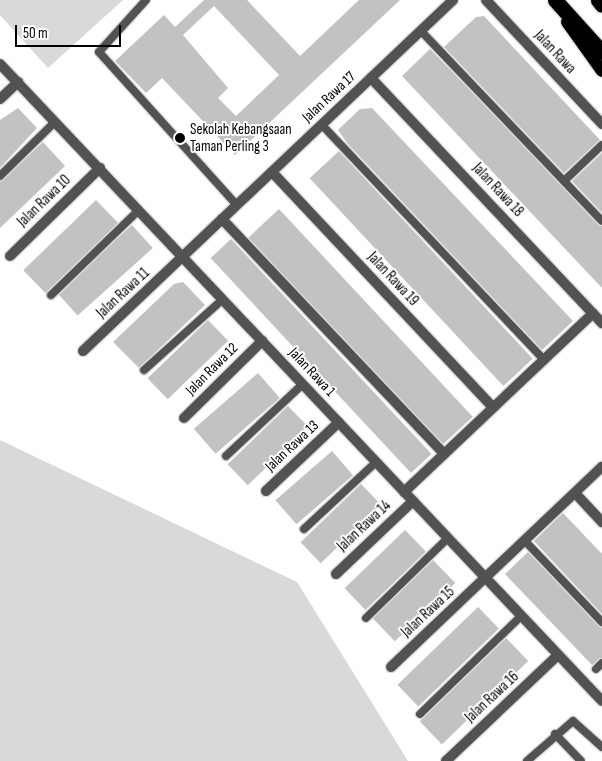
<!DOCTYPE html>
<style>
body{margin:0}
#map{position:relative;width:602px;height:761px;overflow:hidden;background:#fff;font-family:"Sofia Sans Condensed",sans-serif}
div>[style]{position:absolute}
.green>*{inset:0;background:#d9d9d9}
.building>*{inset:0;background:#c2c2c2;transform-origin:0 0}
.roads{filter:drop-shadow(1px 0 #dbdbdb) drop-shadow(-1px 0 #dbdbdb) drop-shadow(0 1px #dbdbdb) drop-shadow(0 -1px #dbdbdb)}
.lane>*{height:8px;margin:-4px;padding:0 4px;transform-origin:4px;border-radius:4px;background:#525252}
.street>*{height:10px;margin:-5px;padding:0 5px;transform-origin:5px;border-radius:5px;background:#525252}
.primary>*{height:12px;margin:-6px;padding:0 6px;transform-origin:6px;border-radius:6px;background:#000}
.highway>*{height:15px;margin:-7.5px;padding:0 7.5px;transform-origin:7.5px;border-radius:7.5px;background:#000}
.dots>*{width:14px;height:14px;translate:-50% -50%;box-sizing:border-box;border:2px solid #fff;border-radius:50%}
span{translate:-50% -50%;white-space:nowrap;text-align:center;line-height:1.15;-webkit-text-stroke:4px #fff;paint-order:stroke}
.street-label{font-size:15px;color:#000}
.poi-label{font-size:15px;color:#000}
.left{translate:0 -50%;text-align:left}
.scale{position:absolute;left:15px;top:25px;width:106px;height:22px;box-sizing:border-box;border:2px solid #000;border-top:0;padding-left:6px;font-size:15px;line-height:18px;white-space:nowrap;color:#000;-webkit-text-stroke:4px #fff;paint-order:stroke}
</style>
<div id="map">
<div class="green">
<div style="clip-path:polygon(0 0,123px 0,48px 68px,0 15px)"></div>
<div style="clip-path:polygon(0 440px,297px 582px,408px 761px,0 761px)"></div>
</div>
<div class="building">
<div style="clip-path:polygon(evenodd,204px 0,247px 0,300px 56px,359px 0,400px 0,235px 155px,162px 78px,146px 93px,115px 61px,164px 15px,175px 27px,204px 0,214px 6px,279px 75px,236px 116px,218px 98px,228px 88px,183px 35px,214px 6px)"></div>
<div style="clip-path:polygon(484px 16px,600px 140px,564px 173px,444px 47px,476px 17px)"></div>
<div style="clip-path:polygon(430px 49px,602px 226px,602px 288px,402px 76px)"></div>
<div style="clip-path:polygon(18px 108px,37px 128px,0 168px,0 120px)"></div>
<div style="clip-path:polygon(372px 108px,573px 321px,542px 350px,347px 143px,338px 130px,360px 109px)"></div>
<div style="clip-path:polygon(43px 142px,65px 166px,0 228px,0 182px)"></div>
<div style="left:339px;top:151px;width:284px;height:40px;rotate:47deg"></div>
<div style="clip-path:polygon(602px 153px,602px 213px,572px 181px)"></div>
<div style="left:96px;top:200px;width:32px;height:101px;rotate:46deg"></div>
<div style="left:279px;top:209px;width:284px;height:42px;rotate:47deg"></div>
<div style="left:132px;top:225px;width:31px;height:101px;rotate:48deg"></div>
<div style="left:231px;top:239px;width:294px;height:28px;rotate:47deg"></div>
<div style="clip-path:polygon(183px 282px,205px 305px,139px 368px,113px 342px,174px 284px)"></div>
<div style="left:208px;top:320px;width:29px;height:84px;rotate:46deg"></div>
<div style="left:258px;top:373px;width:33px;height:85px;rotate:49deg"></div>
<div style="left:288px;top:406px;width:29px;height:84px;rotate:46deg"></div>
<div style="left:332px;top:451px;width:32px;height:75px;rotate:49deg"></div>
<div style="left:361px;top:484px;width:29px;height:84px;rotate:46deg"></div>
<div style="clip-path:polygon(563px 513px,602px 554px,602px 614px,534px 541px)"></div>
<div style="left:405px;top:530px;width:30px;height:84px;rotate:46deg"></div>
<div style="clip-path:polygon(528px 552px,602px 628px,602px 658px,592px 665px,505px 574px)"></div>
<div style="left:433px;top:560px;width:32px;height:84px;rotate:46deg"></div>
<div style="left:478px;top:607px;width:30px;height:112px;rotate:46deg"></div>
<div style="left:506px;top:638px;width:32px;height:120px;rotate:46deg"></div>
</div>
<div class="roads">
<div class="lane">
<div style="left:146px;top:0;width:70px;rotate:132.1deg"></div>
<div style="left:99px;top:52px;width:206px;rotate:48deg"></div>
<div style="left:421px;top:31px;width:262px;rotate:46.4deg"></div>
<div style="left:322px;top:125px;width:322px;rotate:46.6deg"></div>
<div style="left:0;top:176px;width:77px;rotate:-44.5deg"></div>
<div style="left:564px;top:181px;width:52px;rotate:-43.5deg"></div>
<div style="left:51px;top:295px;width:122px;rotate:-44deg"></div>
<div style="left:144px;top:370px;width:106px;rotate:-41.9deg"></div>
<div style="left:226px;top:456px;width:105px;rotate:-43.1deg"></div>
<div style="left:304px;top:529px;width:98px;rotate:-42.9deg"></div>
<div style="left:525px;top:541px;width:112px;rotate:46.5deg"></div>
<div style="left:366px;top:618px;width:115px;rotate:-44.3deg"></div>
<div style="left:596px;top:669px;width:8px;rotate:-45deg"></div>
<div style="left:420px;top:714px;width:141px;rotate:-44.1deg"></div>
<div style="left:555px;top:734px;width:37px;rotate:46deg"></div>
<div style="left:527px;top:761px;width:61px;rotate:-41deg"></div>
<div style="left:573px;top:721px;width:39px;rotate:42deg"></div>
</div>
<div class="street">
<div style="left:486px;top:0;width:170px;rotate:46.9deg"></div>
<div style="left:0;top:64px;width:876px;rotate:46.62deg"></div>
<div style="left:371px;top:78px;width:337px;rotate:46.7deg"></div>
<div style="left:0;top:99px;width:25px;rotate:-43deg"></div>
<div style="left:272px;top:172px;width:323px;rotate:46.8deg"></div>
<div style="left:222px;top:219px;width:323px;rotate:46.6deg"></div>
<div style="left:10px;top:256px;width:126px;rotate:-44.4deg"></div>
<div style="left:83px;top:351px;width:510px;rotate:-43.49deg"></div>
<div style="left:184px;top:418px;width:110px;rotate:-44.6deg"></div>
<div style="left:266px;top:491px;width:100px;rotate:-43.4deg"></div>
<div style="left:404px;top:492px;width:260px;rotate:-43.4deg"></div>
<div style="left:575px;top:493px;width:40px;rotate:47deg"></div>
<div style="left:336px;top:574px;width:106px;rotate:-43.5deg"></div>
<div style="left:391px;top:667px;width:291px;rotate:-43.5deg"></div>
<div style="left:446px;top:761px;width:154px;rotate:-43.4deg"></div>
</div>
<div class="primary">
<div style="left:567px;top:22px;width:60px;rotate:54.5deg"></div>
</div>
<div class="highway">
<div style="left:555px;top:0;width:70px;rotate:47.9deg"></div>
<div style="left:598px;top:0;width:6px;rotate:51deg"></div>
</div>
</div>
<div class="dots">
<div style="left:180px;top:138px;background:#000"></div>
</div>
<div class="street-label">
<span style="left:555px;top:52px;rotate:47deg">Jalan Rawa</span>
<span style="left:329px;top:97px;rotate:-43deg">Jalan Rawa 17</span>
<span style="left:498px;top:190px;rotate:47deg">Jalan Rawa 18</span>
<span style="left:44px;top:201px;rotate:-44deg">Jalan Rawa 10</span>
<span style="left:393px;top:279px;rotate:47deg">Jalan Rawa 19</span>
<span style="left:123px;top:293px;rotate:-43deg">Jalan Rawa 11</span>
<span style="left:212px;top:369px;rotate:-45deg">Jalan Rawa 12</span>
<span style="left:312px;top:372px;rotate:47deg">Jalan Rawa 1</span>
<span style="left:292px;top:446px;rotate:-43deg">Jalan Rawa 13</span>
<span style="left:364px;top:526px;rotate:-43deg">Jalan Rawa 14</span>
<span style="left:428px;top:612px;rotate:-43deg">Jalan Rawa 15</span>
<span style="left:492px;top:697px;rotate:-43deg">Jalan Rawa 16</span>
</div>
<div class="poi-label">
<span class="left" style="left:190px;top:138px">Sekolah Kebangsaan<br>Taman Perling 3</span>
</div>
<div class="scale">50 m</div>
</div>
